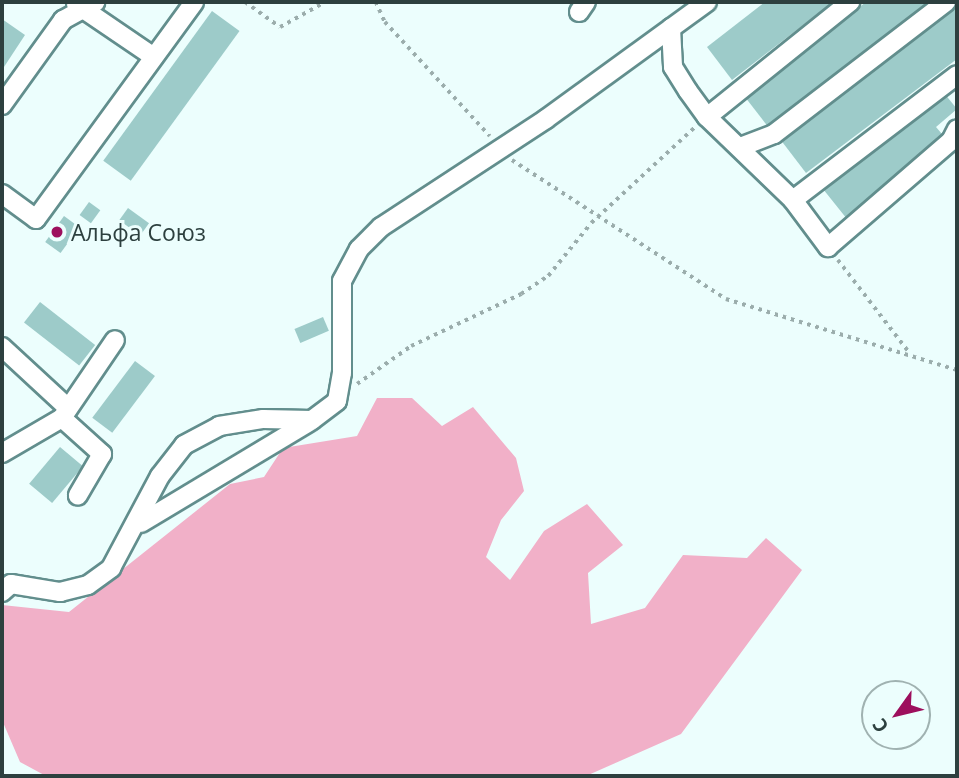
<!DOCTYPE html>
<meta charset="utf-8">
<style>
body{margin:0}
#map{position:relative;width:959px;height:778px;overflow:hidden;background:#ecfefd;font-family:"Open Sans",sans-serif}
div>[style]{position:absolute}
.green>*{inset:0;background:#f1b0c8}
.building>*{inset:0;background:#9dcbc9;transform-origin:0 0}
.path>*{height:3.5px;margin-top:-1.75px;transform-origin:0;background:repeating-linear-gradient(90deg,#9badac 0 3.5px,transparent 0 8.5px)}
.roads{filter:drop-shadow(2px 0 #628e8d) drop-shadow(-2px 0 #628e8d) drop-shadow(0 2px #628e8d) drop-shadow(0 -2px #628e8d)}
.minor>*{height:18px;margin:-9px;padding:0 9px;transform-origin:9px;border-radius:9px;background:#fff}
.dots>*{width:19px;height:19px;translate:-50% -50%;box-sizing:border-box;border:4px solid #ecfefd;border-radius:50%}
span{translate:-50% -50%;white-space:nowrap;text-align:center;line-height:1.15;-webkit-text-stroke:6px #ecfefd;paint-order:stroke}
.poi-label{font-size:23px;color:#2d403f}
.left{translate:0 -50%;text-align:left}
.frame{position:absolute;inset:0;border:4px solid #2d403f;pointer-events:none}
.north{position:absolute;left:861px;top:680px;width:70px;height:70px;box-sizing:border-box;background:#ecfefd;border:2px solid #a0b2b1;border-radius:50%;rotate:236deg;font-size:19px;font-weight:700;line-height:28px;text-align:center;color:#2d403f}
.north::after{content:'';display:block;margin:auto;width:24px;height:32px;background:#9d0f5d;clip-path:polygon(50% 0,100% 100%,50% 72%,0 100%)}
</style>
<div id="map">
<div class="green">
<div style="clip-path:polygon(377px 398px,412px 398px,442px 426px,473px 407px,516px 458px,524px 491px,501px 520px,486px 557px,510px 580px,544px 531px,587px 504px,623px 545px,588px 573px,591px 624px,645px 608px,683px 555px,747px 558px,766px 538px,802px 570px,681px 734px,586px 776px,46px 776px,20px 762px,2px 720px,2px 605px,69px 612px,230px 484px,264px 477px,283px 448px,357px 436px)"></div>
</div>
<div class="building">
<div style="clip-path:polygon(765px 2px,833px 2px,732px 80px,707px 47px)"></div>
<div style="clip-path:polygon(866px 2px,929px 2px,769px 128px,745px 97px)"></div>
<div style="clip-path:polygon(957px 5px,957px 59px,806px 173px,780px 139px)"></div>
<div style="left:212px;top:11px;width:34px;height:185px;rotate:36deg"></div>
<div style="clip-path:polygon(2px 19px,25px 35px,2px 70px)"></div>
<div style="clip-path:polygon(944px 93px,957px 109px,936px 127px,947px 140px,847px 219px,823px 189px)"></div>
<div style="left:89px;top:202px;width:14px;height:16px;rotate:36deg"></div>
<div style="left:128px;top:208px;width:26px;height:15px;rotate:36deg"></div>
<div style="left:64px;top:216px;width:19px;height:32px;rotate:36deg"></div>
<div style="left:40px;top:302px;width:70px;height:26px;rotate:38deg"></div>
<div style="left:323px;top:317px;width:15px;height:31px;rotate:67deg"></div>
<div style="left:135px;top:361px;width:25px;height:71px;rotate:37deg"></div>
<div style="left:60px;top:447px;width:30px;height:48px;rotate:40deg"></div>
</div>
<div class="path">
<div style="left:245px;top:2px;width:43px;rotate:35.5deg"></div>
<div style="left:280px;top:27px;width:51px;rotate:-29.1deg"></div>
<div style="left:376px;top:2px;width:22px;rotate:66deg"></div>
<div style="left:385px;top:22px;width:155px;rotate:47.4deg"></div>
<div style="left:512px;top:160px;width:255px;rotate:33deg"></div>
<div style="left:726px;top:299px;width:242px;rotate:17.1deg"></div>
<div style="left:838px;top:260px;width:115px;rotate:52.4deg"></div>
<div style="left:357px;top:384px;width:66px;rotate:-35.1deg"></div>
<div style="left:411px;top:346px;width:122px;rotate:-25.3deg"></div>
<div style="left:521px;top:294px;width:32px;rotate:-34deg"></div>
<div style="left:548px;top:276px;width:68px;rotate:-50.9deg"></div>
<div style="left:591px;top:223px;width:142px;rotate:-42.7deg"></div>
</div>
<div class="roads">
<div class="minor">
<div style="left:76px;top:4px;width:94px;rotate:34.2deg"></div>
<div style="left:579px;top:12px;width:12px;rotate:-55deg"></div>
<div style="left:671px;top:28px;width:39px;rotate:87deg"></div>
<div style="left:673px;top:67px;width:28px;rotate:58deg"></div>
<div style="left:688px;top:91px;width:32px;rotate:54deg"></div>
<div style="left:707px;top:117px;width:120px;rotate:44deg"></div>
<div style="left:793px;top:200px;width:59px;rotate:53.3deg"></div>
<div style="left:828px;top:247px;width:162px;rotate:-40.8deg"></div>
<div style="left:951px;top:141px;width:13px;rotate:-63deg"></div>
<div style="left:2px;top:105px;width:105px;rotate:-54.3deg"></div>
<div style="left:63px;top:20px;width:37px;rotate:-29deg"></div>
<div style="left:707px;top:117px;width:184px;rotate:-38.8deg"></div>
<div style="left:743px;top:146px;width:33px;rotate:-21deg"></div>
<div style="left:774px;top:134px;width:217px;rotate:-37.5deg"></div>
<div style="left:2px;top:194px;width:42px;rotate:36.3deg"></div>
<div style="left:36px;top:219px;width:268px;rotate:-53.9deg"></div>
<div style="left:793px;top:200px;width:206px;rotate:-37.3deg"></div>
<div style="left:2px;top:347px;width:90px;rotate:42.7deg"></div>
<div style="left:62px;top:418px;width:54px;rotate:42deg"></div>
<div style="left:102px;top:454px;width:48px;rotate:120.3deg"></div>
<div style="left:2px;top:453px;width:69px;rotate:-30.3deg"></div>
<div style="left:62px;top:418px;width:94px;rotate:-55.8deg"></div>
<div style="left:141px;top:523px;width:196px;rotate:-31deg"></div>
<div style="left:2px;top:592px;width:12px;rotate:-42deg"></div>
<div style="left:11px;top:584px;width:50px;rotate:9.3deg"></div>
<div style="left:60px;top:592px;width:29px;rotate:-14deg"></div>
<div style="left:88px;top:585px;width:29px;rotate:-36deg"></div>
<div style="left:111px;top:568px;width:104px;rotate:-62deg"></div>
<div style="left:160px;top:476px;width:39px;rotate:-52deg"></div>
<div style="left:184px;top:445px;width:40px;rotate:-28deg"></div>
<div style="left:219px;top:426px;width:45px;rotate:-9deg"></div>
<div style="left:263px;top:419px;width:49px;rotate:1.2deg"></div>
<div style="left:312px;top:420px;width:31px;rotate:-37deg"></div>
<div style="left:337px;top:401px;width:28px;rotate:-80deg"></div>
<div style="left:342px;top:373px;width:92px;rotate:-90deg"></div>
<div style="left:342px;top:281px;width:36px;rotate:-62deg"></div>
<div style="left:359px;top:249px;width:31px;rotate:-45deg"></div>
<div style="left:381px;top:227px;width:197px;rotate:-33.2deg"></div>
<div style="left:546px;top:119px;width:199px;rotate:-36deg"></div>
</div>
</div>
<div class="dots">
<div style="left:57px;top:232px;background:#9d0f5d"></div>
</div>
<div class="poi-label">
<span class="left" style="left:71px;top:232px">Альфа Союз</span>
</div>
<div class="frame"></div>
<div class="north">С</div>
</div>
